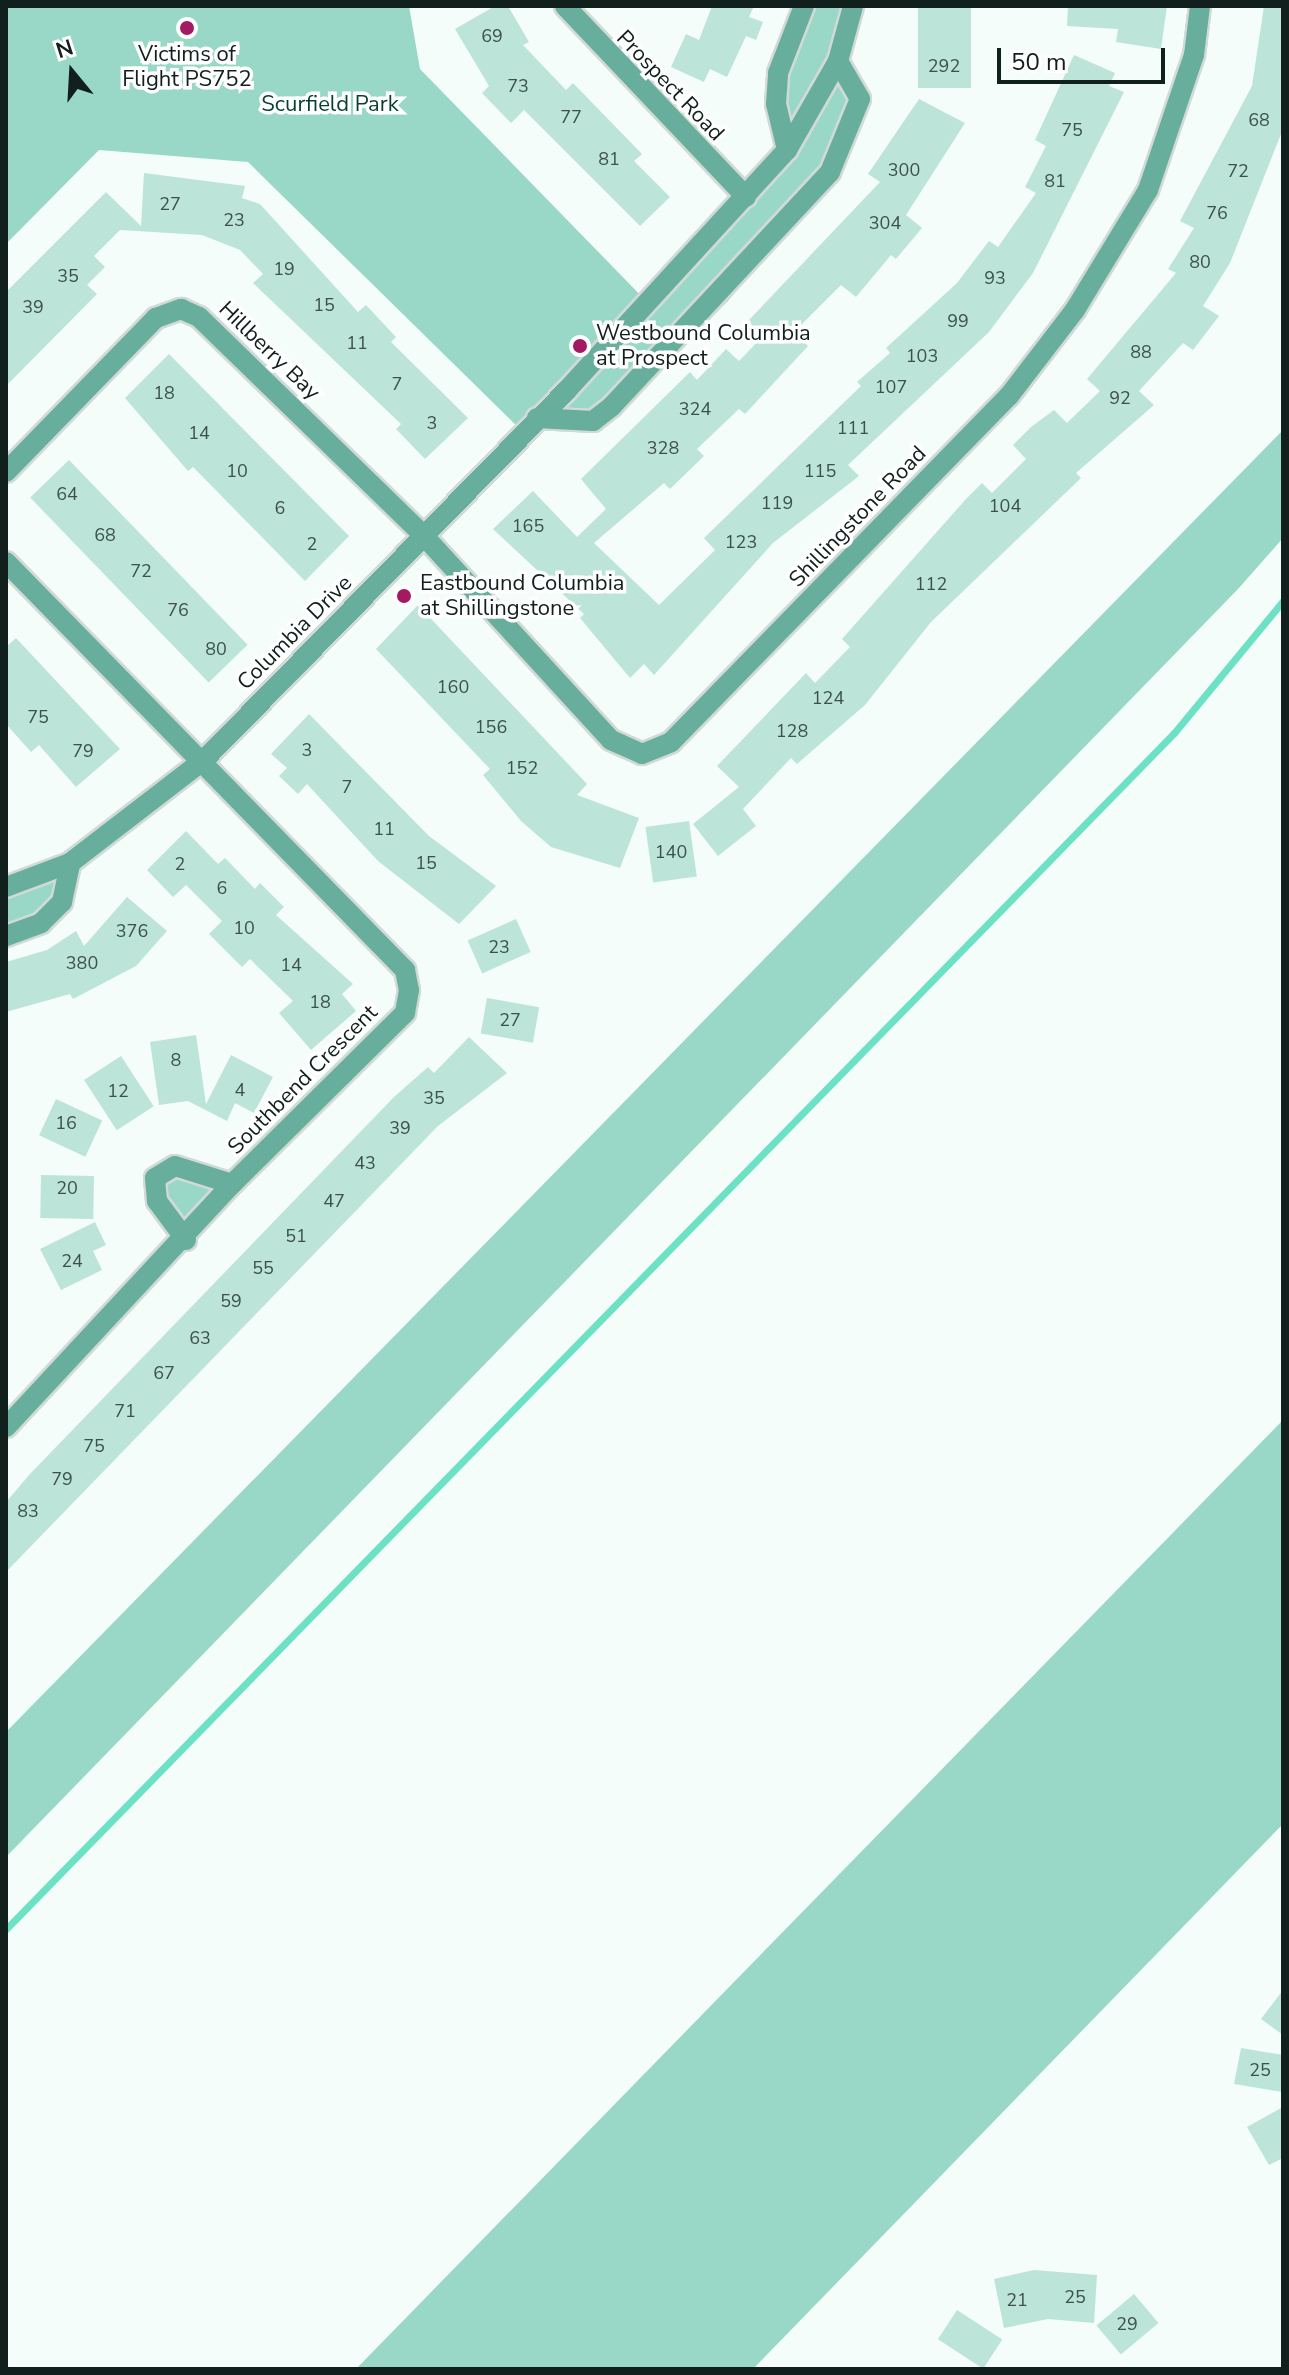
<!DOCTYPE html>
<style>
body{margin:0}
#map{position:relative;width:1289px;height:2375px;overflow:hidden;background:#f5fdfb;font-family:"Nunito Sans",sans-serif}
div>[style]{position:absolute}
.green>*{inset:0;background:#99d8c6}
.stream>*{height:7px;margin:-3.5px;padding:0 3.5px;transform-origin:3.5px;border-radius:3.5px;background:#6ce1c3}
.building>*{inset:0;background:#bce4d8;transform-origin:0 0}
.roads{filter:drop-shadow(2px 0 #d1dad7) drop-shadow(-2px 0 #d1dad7) drop-shadow(0 2px #d1dad7) drop-shadow(0 -2px #d1dad7)}
.minor>*{height:20px;margin:-10px;padding:0 10px;transform-origin:10px;border-radius:10px;background:#67af9c}
.tertiary>*{height:20px;margin:-10px;padding:0 10px;transform-origin:10px;border-radius:10px;background:#67af9c}
.dots>*{width:22px;height:22px;translate:-50% -50%;box-sizing:border-box;border:4px solid #fff;border-radius:50%}
span{translate:-50% -50%;white-space:nowrap;text-align:center;line-height:1.15;-webkit-text-stroke:7px #fff;paint-order:stroke}
.number-label{font-size:18px;color:#3c514b}
.number-label span{-webkit-text-stroke-width:0}
.poi-label{font-size:22px;color:#11201c}
.left{translate:0 -50%;text-align:left}
.street-label{font-size:22px;color:#11201c}
.park-label{font-size:22px;color:#073f33}
.frame{position:absolute;inset:0;border:8px solid #11201c;pointer-events:none}
.north{position:absolute;left:32px;top:32px;width:80px;height:80px;-webkit-text-stroke:6px #fff;paint-order:stroke;rotate:342deg;font-size:22px;font-weight:700;line-height:32px;text-align:center;color:#11201c}
.north::after{content:'';display:block;margin:auto;width:28px;height:36px;background:#11201c;clip-path:polygon(50% 0,100% 100%,50% 72%,0 100%)}
.scale{position:absolute;left:997px;top:48px;width:168px;height:36px;box-sizing:border-box;border:4px solid #11201c;border-top:0;padding-left:10px;font-size:24px;line-height:28px;white-space:nowrap;color:#11201c;-webkit-text-stroke:6px #fff;paint-order:stroke}
</style>
<div id="map">
<div class="green">
<div style="clip-path:polygon(6px 6px,409px 6px,420px 69px,651px 306px,793px 150px,776px 104px,804px 6px,853px 6px,838px 61px,863px 97px,823px 180px,728px 301px,604px 419px,554px 405px,525px 434px,248px 162px,99px 150px,6px 244px)"></div>
<div style="clip-path:polygon(1283px 430px,1283px 538px,1238px 589px,6px 1857px,6px 1732px)"></div>
<div style="clip-path:polygon(70px 863px,62px 902px,6px 936px,6px 887px)"></div>
<div style="clip-path:polygon(164px 1170px,232px 1184px,186px 1240px,155px 1178px)"></div>
<div style="clip-path:polygon(1283px 1420px,1283px 1824px,753px 2369px,356px 2369px)"></div>
</div>
<div class="stream">
<div style="left:6px;top:1929px;width:1672px;rotate:-45.68deg"></div>
<div style="left:1174px;top:733px;width:171px;rotate:-50.5deg"></div>
</div>
<div class="building">
<div style="clip-path:polygon(495px 6px,508px 6px,529px 42px,523px 45px,566px 90px,573px 83px,642px 154px,634px 161px,670px 197px,640px 226px,524px 110px,511px 123px,482px 93px,489px 86px,455px 29px)"></div>
<div style="clip-path:polygon(712px 6px,754px 6px,749px 17px,763px 22px,756px 40px,746px 36px,727px 77px,710px 69px,704px 82px,671px 67px,686px 34px,699px 40px)"></div>
<div style="left:918px;top:6px;width:53px;height:82px"></div>
<div style="clip-path:polygon(1068px 6px,1167px 6px,1161px 49px,1116px 42px,1118px 29px,1067px 26px)"></div>
<div style="clip-path:polygon(1264px 6px,1283px 6px,1283px 129px,1230px 263px,1203px 306px,1219px 316px,1193px 350px,1183px 343px,1139px 391px,1154px 405px,1076px 473px,1081px 478px,931px 622px,865px 705px,797px 764px,791px 758px,743px 809px,756px 826px,718px 856px,693px 824px,739px 787px,717px 766px,806px 673px,815px 683px,850px 647px,842px 639px,966px 499px,982px 483px,992px 493px,1026px 459px,1013px 445px,1031px 427px,1054px 410px,1067px 423px,1100px 391px,1087px 379px,1176px 273px,1168px 269px,1194px 228px,1180px 221px,1252px 86px)"></div>
<div style="clip-path:polygon(1074px 55px,1115px 73px,1109px 86px,1124px 92px,1033px 273px,989px 332px,848px 465px,859px 476px,773px 543px,654px 675px,644px 664px,630px 678px,580px 618px,584px 614px,493px 529px,533px 491px,577px 537px,606px 509px,581px 479px,690px 372px,697px 380px,726px 349px,739px 361px,763px 336px,748px 321px,880px 182px,868px 174px,919px 99px,965px 123px,906px 215px,922px 228px,896px 259px,891px 255px,856px 297px,841px 285px,794px 332px,808px 346px,745px 414px,739px 409px,697px 449px,704px 456px,670px 489px,664px 483px,594px 543px,659px 605px,715px 550px,704px 538px,861px 386px,857px 382px,890px 353px,886px 348px,957px 283px,989px 241px,998px 247px,1036px 193px,1025px 187px,1046px 146px,1035px 140px)"></div>
<div style="clip-path:polygon(144px 173px,245px 186px,242px 198px,260px 204px,358px 312px,366px 305px,396px 337px,391px 342px,468px 418px,425px 459px,396px 429px,401px 424px,253px 283px,263px 274px,240px 250px,202px 235px,120px 230px,94px 256px,105px 267px,87px 285px,97px 294px,6px 386px,6px 292px,106px 192px,141px 226px)"></div>
<div style="clip-path:polygon(169px 354px,349px 536px,305px 581px,193px 467px,188px 471px,125px 398px)"></div>
<div style="left:69px;top:460px;width:257px;height:54px;rotate:46deg"></div>
<div style="clip-path:polygon(418px 605px,587px 784px,577px 795px,639px 818px,620px 868px,551px 847px,521px 821px,483px 775px,490px 769px,376px 649px)"></div>
<div style="clip-path:polygon(16px 638px,120px 749px,76px 787px,39px 745px,31px 752px,6px 724px,6px 647px)"></div>
<div style="clip-path:polygon(309px 714px,429px 836px,496px 886px,459px 924px,378px 861px,307px 784px,298px 794px,279px 776px,287px 768px,271px 754px)"></div>
<div style="left:689px;top:821px;width:56px;height:44px;rotate:82deg"></div>
<div style="clip-path:polygon(186px 831px,218px 864px,225px 858px,255px 889px,260px 883px,284px 907px,276px 915px,353px 984px,342px 994px,356px 1011px,311px 1050px,279px 1013px,293px 1001px,250px 959px,242px 967px,209px 934px,222px 921px,186px 885px,173px 897px,147px 870px)"></div>
<div style="clip-path:polygon(127px 897px,167px 931px,136px 966px,73px 999px,70px 994px,6px 1012px,6px 962px,47px 950px,76px 931px,84px 946px)"></div>
<div style="left:516px;top:919px;width:36px;height:53px;rotate:66deg"></div>
<div style="left:487px;top:998px;width:53px;height:36px;rotate:10deg"></div>
<div style="clip-path:polygon(196px 1035px,206px 1104px,231px 1055px,273px 1077px,254px 1113px,235px 1103px,227px 1121px,188px 1101px,159px 1105px,150px 1042px)"></div>
<div style="clip-path:polygon(469px 1037px,507px 1073px,438px 1126px,6px 1572px,6px 1502px,30px 1474px,394px 1097px,428px 1067px,434px 1073px)"></div>
<div style="left:121px;top:1056px;width:60px;height:44px;rotate:57deg"></div>
<div style="left:56px;top:1099px;width:51px;height:40px;rotate:25deg"></div>
<div style="left:41px;top:1175px;width:53px;height:43px;rotate:1deg"></div>
<div style="clip-path:polygon(95px 1222px,106px 1245px,93px 1251px,102px 1270px,61px 1290px,40px 1249px)"></div>
<div style="clip-path:polygon(1283px 1990px,1283px 2035px,1261px 2019px)"></div>
<div style="clip-path:polygon(1241px 2048px,1283px 2055px,1283px 2092px,1234px 2084px)"></div>
<div style="clip-path:polygon(1283px 2107px,1283px 2158px,1269px 2165px,1247px 2127px)"></div>
<div style="clip-path:polygon(1034px 2270px,1097px 2275px,1094px 2323px,1048px 2319px,1004px 2328px,994px 2279px)"></div>
<div style="left:1134px;top:2294px;width:38px;height:49px;rotate:50deg"></div>
<div style="left:957px;top:2310px;width:54px;height:35px;rotate:33deg"></div>
</div>
<div class="roads">
<div class="minor">
<div style="left:565px;top:6px;width:263px;rotate:46.5deg"></div>
<div style="left:787px;top:150px;width:47px;rotate:-103.4deg"></div>
<div style="left:776px;top:104px;width:31px;rotate:-86deg"></div>
<div style="left:778px;top:73px;width:72px;rotate:-68.8deg"></div>
<div style="left:537px;top:418px;width:56px;rotate:3.1deg"></div>
<div style="left:593px;top:421px;width:23px;rotate:-38deg"></div>
<div style="left:611px;top:407px;width:321px;rotate:-47deg"></div>
<div style="left:830px;top:172px;width:79px;rotate:-67.7deg"></div>
<div style="left:860px;top:99px;width:44px;rotate:-120.1deg"></div>
<div style="left:6px;top:472px;width:215px;rotate:-45.8deg"></div>
<div style="left:156px;top:318px;width:27px;rotate:-20deg"></div>
<div style="left:181px;top:309px;width:20px;rotate:24deg"></div>
<div style="left:199px;top:317px;width:314px;rotate:44.2deg"></div>
<div style="left:424px;top:536px;width:277px;rotate:47.5deg"></div>
<div style="left:611px;top:740px;width:34px;rotate:24deg"></div>
<div style="left:642px;top:754px;width:31px;rotate:-22deg"></div>
<div style="left:671px;top:742px;width:484px;rotate:-45.7deg"></div>
<div style="left:1009px;top:396px;width:108px;rotate:-52.5deg"></div>
<div style="left:1075px;top:310px;width:140px;rotate:-58.7deg"></div>
<div style="left:1148px;top:190px;width:143px;rotate:-71.2deg"></div>
<div style="left:1194px;top:55px;width:49px;rotate:-83deg"></div>
<div style="left:6px;top:562px;width:571px;rotate:45.64deg"></div>
<div style="left:405px;top:970px;width:20px;rotate:79deg"></div>
<div style="left:409px;top:990px;width:23px;rotate:100deg"></div>
<div style="left:405px;top:1013px;width:243px;rotate:135.3deg"></div>
<div style="left:232px;top:1184px;width:332px;rotate:132.9deg"></div>
<div style="left:6px;top:936px;width:37px;rotate:-20deg"></div>
<div style="left:41px;top:923px;width:30px;rotate:-45deg"></div>
<div style="left:62px;top:902px;width:40px;rotate:-78deg"></div>
<div style="left:186px;top:1240px;width:49px;rotate:-126.6deg"></div>
<div style="left:157px;top:1201px;width:23px;rotate:-95deg"></div>
<div style="left:155px;top:1178px;width:23px;rotate:-31deg"></div>
<div style="left:175px;top:1166px;width:60px;rotate:17.5deg"></div>
</div>
<div class="tertiary">
<div style="left:6px;top:887px;width:68px;rotate:-20.6deg"></div>
<div style="left:70px;top:863px;width:170px;rotate:-37.6deg"></div>
<div style="left:205px;top:759px;width:517px;rotate:-45.55deg"></div>
<div style="left:567px;top:390px;width:326px;rotate:-47.5deg"></div>
<div style="left:787px;top:150px;width:103px;rotate:-60.2deg"></div>
<div style="left:838px;top:61px;width:57px;rotate:-74.7deg"></div>
</div>
</div>
<div class="dots">
<div style="left:187px;top:28px;background:#a31a63"></div>
<div style="left:580px;top:346px;background:#a31a63"></div>
<div style="left:404px;top:596px;background:#a31a63"></div>
</div>
<div class="number-label">
<span style="left:492px;top:36px">69</span>
<span style="left:944px;top:66px">292</span>
<span style="left:518px;top:86px">73</span>
<span style="left:571px;top:117px">77</span>
<span style="left:1259px;top:120px">68</span>
<span style="left:1072px;top:130px">75</span>
<span style="left:609px;top:159px">81</span>
<span style="left:904px;top:170px">300</span>
<span style="left:1238px;top:171px">72</span>
<span style="left:1055px;top:181px">81</span>
<span style="left:170px;top:204px">27</span>
<span style="left:1217px;top:213px">76</span>
<span style="left:234px;top:220px">23</span>
<span style="left:885px;top:223px">304</span>
<span style="left:1200px;top:262px">80</span>
<span style="left:284px;top:269px">19</span>
<span style="left:68px;top:276px">35</span>
<span style="left:995px;top:278px">93</span>
<span style="left:324px;top:305px">15</span>
<span style="left:33px;top:307px">39</span>
<span style="left:958px;top:321px">99</span>
<span style="left:357px;top:343px">11</span>
<span style="left:1141px;top:352px">88</span>
<span style="left:922px;top:356px">103</span>
<span style="left:397px;top:384px">7</span>
<span style="left:891px;top:387px">107</span>
<span style="left:164px;top:393px">18</span>
<span style="left:1120px;top:398px">92</span>
<span style="left:695px;top:409px">324</span>
<span style="left:432px;top:423px">3</span>
<span style="left:853px;top:428px">111</span>
<span style="left:199px;top:433px">14</span>
<span style="left:663px;top:448px">328</span>
<span style="left:237px;top:471px">10</span>
<span style="left:820px;top:471px">115</span>
<span style="left:67px;top:494px">64</span>
<span style="left:777px;top:503px">119</span>
<span style="left:1005px;top:506px">104</span>
<span style="left:280px;top:508px">6</span>
<span style="left:528px;top:526px">165</span>
<span style="left:105px;top:535px">68</span>
<span style="left:741px;top:542px">123</span>
<span style="left:312px;top:544px">2</span>
<span style="left:141px;top:571px">72</span>
<span style="left:931px;top:584px">112</span>
<span style="left:178px;top:610px">76</span>
<span style="left:216px;top:649px">80</span>
<span style="left:453px;top:687px">160</span>
<span style="left:828px;top:698px">124</span>
<span style="left:38px;top:717px">75</span>
<span style="left:491px;top:727px">156</span>
<span style="left:792px;top:731px">128</span>
<span style="left:307px;top:750px">3</span>
<span style="left:83px;top:751px">79</span>
<span style="left:522px;top:768px">152</span>
<span style="left:347px;top:787px">7</span>
<span style="left:384px;top:829px">11</span>
<span style="left:671px;top:852px">140</span>
<span style="left:426px;top:863px">15</span>
<span style="left:180px;top:864px">2</span>
<span style="left:222px;top:888px">6</span>
<span style="left:244px;top:928px">10</span>
<span style="left:132px;top:931px">376</span>
<span style="left:499px;top:947px">23</span>
<span style="left:82px;top:963px">380</span>
<span style="left:291px;top:965px">14</span>
<span style="left:320px;top:1002px">18</span>
<span style="left:510px;top:1020px">27</span>
<span style="left:176px;top:1060px">8</span>
<span style="left:240px;top:1090px">4</span>
<span style="left:118px;top:1091px">12</span>
<span style="left:434px;top:1098px">35</span>
<span style="left:66px;top:1123px">16</span>
<span style="left:400px;top:1128px">39</span>
<span style="left:365px;top:1163px">43</span>
<span style="left:67px;top:1188px">20</span>
<span style="left:334px;top:1201px">47</span>
<span style="left:296px;top:1236px">51</span>
<span style="left:72px;top:1261px">24</span>
<span style="left:263px;top:1268px">55</span>
<span style="left:231px;top:1301px">59</span>
<span style="left:200px;top:1338px">63</span>
<span style="left:164px;top:1373px">67</span>
<span style="left:125px;top:1411px">71</span>
<span style="left:94px;top:1446px">75</span>
<span style="left:62px;top:1479px">79</span>
<span style="left:28px;top:1511px">83</span>
<span style="left:1260px;top:2070px">25</span>
<span style="left:1075px;top:2297px">25</span>
<span style="left:1017px;top:2300px">21</span>
<span style="left:1127px;top:2324px">29</span>
</div>
<div class="poi-label">
<span style="left:187px;top:67px">Victims of<br>Flight PS752</span>
<span class="left" style="left:596px;top:346px">Westbound Columbia<br>at Prospect</span>
<span class="left" style="left:420px;top:596px">Eastbound Columbia<br>at Shillingstone</span>
</div>
<div class="street-label">
<span style="left:670px;top:86px;rotate:46deg">Prospect Road</span>
<span style="left:269px;top:351px;rotate:44deg">Hillberry Bay</span>
<span style="left:858px;top:517px;rotate:-46deg">Shillingstone Road</span>
<span style="left:295px;top:633px;rotate:-45deg">Columbia Drive</span>
<span style="left:303px;top:1080px;rotate:-45deg">Southbend Crescent</span>
</div>
<div class="park-label">
<span style="left:330px;top:105px">Scurfield Park</span>
</div>
<div class="frame"></div>
<div class="north">N</div>
<div class="scale">50 m</div>
</div>
